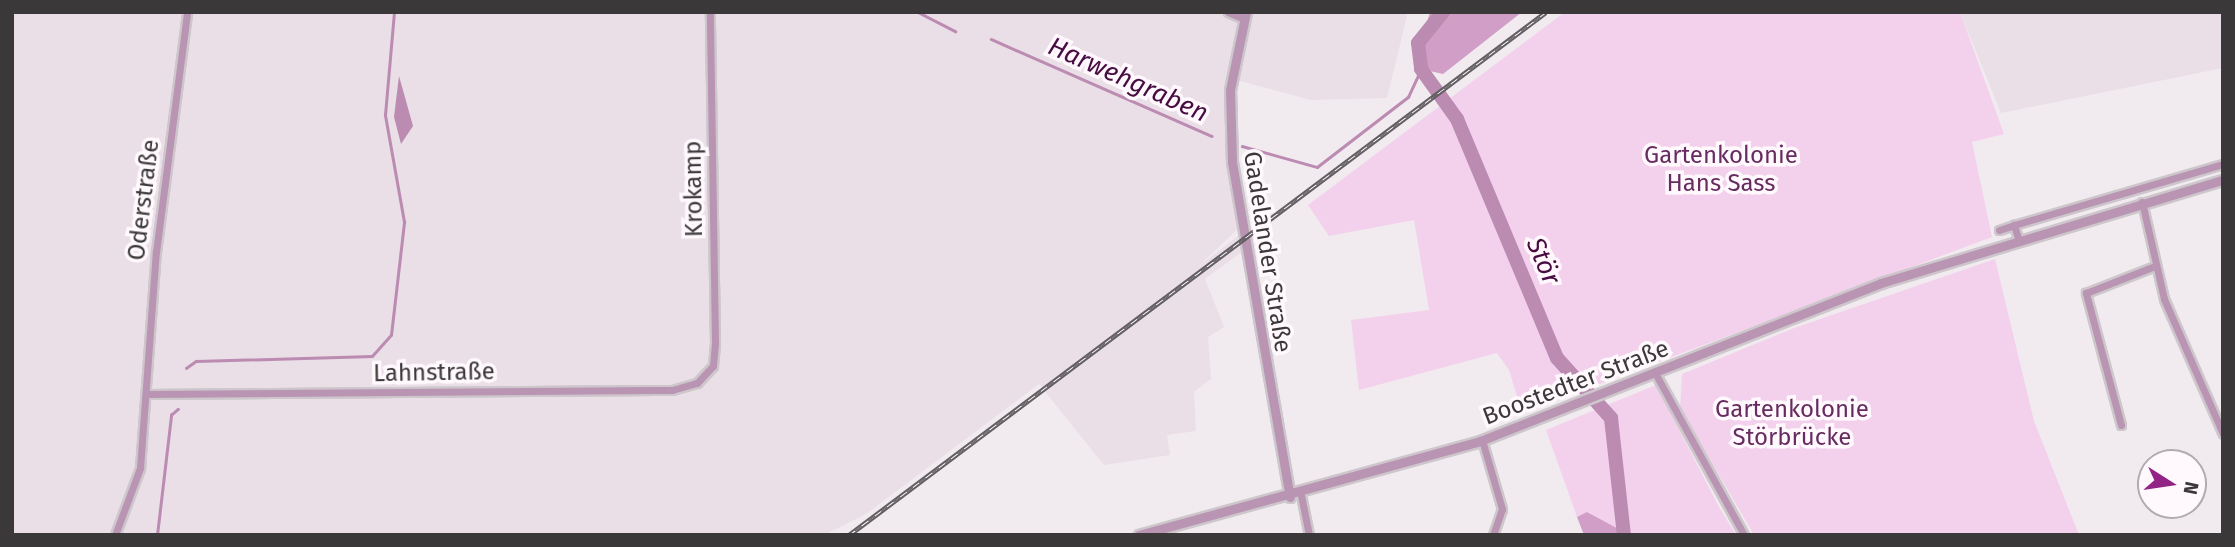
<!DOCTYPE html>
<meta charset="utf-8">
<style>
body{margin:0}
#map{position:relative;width:2235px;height:547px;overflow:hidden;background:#f1ebf0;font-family:"Fira Sans",sans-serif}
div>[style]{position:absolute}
.built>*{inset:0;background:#eadee7}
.green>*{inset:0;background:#f3d1ec}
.forest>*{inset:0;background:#d09ec6}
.water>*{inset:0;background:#bb8bb2}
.stream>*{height:2.5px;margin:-1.25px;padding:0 1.25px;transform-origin:1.25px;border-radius:1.25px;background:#bb8bb2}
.river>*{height:14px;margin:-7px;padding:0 7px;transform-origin:7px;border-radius:7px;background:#bb8bb2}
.roads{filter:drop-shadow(2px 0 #cdc7cc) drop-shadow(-2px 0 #cdc7cc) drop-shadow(0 2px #cdc7cc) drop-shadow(0 -2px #cdc7cc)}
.minor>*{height:7px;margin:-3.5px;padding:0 3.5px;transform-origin:3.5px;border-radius:3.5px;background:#ba94b3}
.tertiary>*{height:9px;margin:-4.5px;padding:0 4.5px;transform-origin:4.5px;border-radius:4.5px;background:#ba94b3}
.rail>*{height:5px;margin-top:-2.5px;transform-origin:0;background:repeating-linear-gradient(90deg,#fff9fd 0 8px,#615d60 0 16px);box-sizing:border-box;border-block:2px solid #615d60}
span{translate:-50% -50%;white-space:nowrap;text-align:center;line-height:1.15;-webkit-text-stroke:7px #fff9fd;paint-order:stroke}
.park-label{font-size:24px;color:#672c5f}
.street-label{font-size:24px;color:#3b383a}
.water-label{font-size:26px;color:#470c41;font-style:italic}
.frame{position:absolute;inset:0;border:14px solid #3b383a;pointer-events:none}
.north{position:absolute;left:2137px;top:449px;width:70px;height:70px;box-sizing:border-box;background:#fff9fd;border:2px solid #b1acaf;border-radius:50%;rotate:102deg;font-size:19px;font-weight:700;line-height:28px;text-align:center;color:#3b383a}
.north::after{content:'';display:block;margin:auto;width:24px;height:32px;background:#922486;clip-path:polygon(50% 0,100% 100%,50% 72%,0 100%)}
</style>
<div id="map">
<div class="built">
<div style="clip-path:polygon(12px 12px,1408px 12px,1387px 98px,1311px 100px,1236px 80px,1234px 140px,1248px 219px,1199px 266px,1238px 236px,1243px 251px,1205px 279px,1224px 327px,1208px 337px,1211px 379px,1194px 392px,1196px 431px,1167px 435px,1170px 455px,1104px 465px,1039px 384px,866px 514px,824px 535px,12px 535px)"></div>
<div style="clip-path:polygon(1960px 12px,2223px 12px,2223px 68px,2001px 113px)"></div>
</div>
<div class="green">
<div style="clip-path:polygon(1565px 12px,1960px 12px,2004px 134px,1972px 142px,1992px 237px,1522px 413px,1509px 370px,1497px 353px,1359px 390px,1351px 320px,1429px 310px,1414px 220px,1329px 236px,1308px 205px)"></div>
<div style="clip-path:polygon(1995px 259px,2034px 421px,2079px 535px,1754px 535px,1680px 408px,1682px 374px,1794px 328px)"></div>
<div style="clip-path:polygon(1656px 385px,1719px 507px,1736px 535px,1624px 535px,1588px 512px,1577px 517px,1546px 430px)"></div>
</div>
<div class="forest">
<div style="clip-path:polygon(1430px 12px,1522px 12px,1443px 74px,1421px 69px,1417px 57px)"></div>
<div style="clip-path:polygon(1587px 512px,1624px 532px,1624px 535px,1584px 535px,1577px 517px)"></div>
</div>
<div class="water">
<div style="clip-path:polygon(399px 76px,413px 126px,401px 144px,394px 117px)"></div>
</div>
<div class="stream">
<div style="left:918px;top:12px;width:42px;rotate:27.2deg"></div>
<div style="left:991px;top:39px;width:241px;rotate:23.7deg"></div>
<div style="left:1242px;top:146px;width:78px;rotate:15.6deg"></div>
<div style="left:1317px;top:167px;width:115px;rotate:-37.6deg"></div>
<div style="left:1408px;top:97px;width:31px;rotate:-65deg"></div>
<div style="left:186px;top:368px;width:12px;rotate:-35deg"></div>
<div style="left:196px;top:361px;width:176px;rotate:-1.6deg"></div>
<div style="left:372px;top:356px;width:28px;rotate:-48deg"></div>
<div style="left:391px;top:335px;width:114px;rotate:-83.4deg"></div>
<div style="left:404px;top:222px;width:109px;rotate:-100.1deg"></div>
<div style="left:385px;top:115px;width:103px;rotate:-85deg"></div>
<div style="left:157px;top:535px;width:121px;rotate:-83.3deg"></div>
<div style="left:171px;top:415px;width:9px;rotate:-41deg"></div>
</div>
<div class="river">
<div style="left:1443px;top:12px;width:40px;rotate:129deg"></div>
<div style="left:1418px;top:43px;width:26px;rotate:83deg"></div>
<div style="left:1421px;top:69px;width:62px;rotate:54.2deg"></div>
<div style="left:1457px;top:119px;width:259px;rotate:67.3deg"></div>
<div style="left:1557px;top:358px;width:81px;rotate:48deg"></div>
<div style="left:1611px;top:418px;width:118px;rotate:83.7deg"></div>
</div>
<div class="roads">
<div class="minor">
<div style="left:1228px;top:12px;width:17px;rotate:24deg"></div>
<div style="left:2142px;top:202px;width:99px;rotate:77.2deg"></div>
<div style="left:2164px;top:299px;width:147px;rotate:66.4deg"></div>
<div style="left:1999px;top:230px;width:16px;rotate:-18deg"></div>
<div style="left:2018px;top:238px;width:14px;rotate:-107deg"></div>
<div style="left:2014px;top:225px;width:218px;rotate:-16.3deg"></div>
<div style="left:1655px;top:373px;width:185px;rotate:61.2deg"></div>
<div style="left:147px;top:394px;width:525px;rotate:-0.44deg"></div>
<div style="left:672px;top:390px;width:26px;rotate:-16deg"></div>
<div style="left:697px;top:383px;width:23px;rotate:-47deg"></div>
<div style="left:713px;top:366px;width:24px;rotate:-85deg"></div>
<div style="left:715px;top:342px;width:330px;rotate:-90.9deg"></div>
<div style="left:2121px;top:425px;width:137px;rotate:-104.9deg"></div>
<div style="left:2086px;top:293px;width:74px;rotate:-21.4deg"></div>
<div style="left:1482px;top:440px;width:72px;rotate:73.8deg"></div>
<div style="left:1502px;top:509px;width:28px;rotate:109deg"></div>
<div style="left:1301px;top:495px;width:41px;rotate:78.7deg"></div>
<div style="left:115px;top:535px;width:72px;rotate:-69.5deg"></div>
<div style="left:140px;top:468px;width:217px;rotate:-85.8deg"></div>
<div style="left:156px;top:252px;width:242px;rotate:-82.6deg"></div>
</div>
<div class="tertiary">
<div style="left:1246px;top:12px;width:80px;rotate:101.6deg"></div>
<div style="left:1230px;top:90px;width:72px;rotate:88.4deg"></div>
<div style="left:1232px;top:162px;width:340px;rotate:80.2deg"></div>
<div style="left:1139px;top:535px;width:354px;rotate:-15.4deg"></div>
<div style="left:1480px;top:441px;width:431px;rotate:-21.5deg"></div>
<div style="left:1881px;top:283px;width:357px;rotate:-16.8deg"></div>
</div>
</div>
<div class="rail">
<div style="left:849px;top:535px;width:871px;rotate:-36.88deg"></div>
</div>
<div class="park-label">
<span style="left:1721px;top:170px">Gartenkolonie<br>Hans Sass</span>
<span style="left:1792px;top:424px">Gartenkolonie<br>Störbrücke</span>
</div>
<div class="street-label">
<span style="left:694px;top:189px;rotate:-91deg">Krokamp</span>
<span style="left:144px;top:200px;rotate:-83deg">Oderstraße</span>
<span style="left:1267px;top:252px;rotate:81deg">Gadelander Straße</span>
<span style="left:434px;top:373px;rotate:-1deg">Lahnstraße</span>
<span style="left:1576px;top:383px;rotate:-21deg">Boostedter Straße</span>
</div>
<div class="water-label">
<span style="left:1128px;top:80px;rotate:24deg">Harwehgraben</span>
<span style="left:1543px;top:261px;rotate:67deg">Stör</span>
</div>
<div class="frame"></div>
<div class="north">N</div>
</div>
